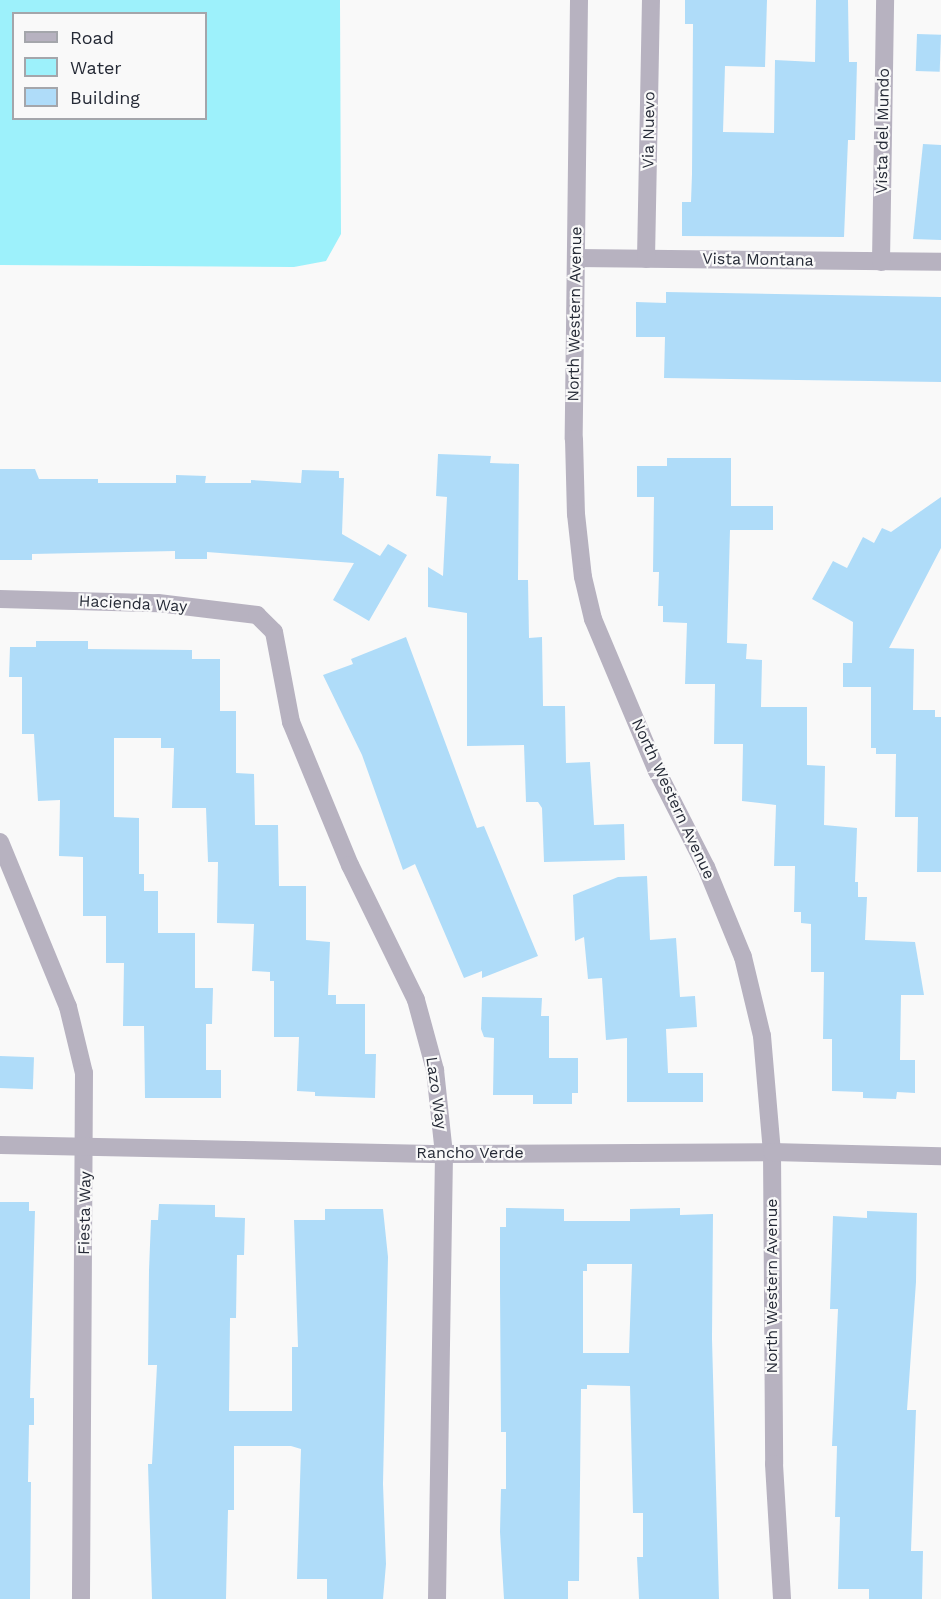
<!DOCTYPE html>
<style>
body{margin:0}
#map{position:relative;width:941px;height:1599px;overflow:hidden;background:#f9f9f9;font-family:"Work Sans",sans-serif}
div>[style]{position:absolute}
.water>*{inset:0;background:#9df1fb}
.building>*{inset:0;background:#afdcf9;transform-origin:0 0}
.minor>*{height:18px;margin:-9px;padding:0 9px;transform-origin:9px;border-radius:9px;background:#b7b2c0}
span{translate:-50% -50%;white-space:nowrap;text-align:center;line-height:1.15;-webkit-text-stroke:4.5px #f9f9f9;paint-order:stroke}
.street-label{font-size:16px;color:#252a36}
.legend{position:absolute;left:12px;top:12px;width:195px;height:108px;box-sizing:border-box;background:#f9f9f9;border:2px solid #a4a6ab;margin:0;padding:8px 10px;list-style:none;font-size:18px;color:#252a36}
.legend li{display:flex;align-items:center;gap:12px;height:30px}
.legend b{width:30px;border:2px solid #a4a6ab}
</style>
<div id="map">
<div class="water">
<div style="clip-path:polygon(evenodd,0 0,340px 0,341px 234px,326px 261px,294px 267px,0 265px,0 0,14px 14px,206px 14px,206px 118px,14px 118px,14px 14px)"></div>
</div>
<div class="building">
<div style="clip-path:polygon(685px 0,767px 0,765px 67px,725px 66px,723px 132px,774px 133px,775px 60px,815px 62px,816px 0,848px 0,849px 62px,857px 62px,855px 140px,848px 140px,844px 237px,682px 236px,682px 202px,691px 202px,692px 174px,693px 24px,685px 24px)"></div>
<div style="left:917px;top:34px;width:24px;height:37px;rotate:2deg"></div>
<div style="clip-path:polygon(923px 144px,941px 145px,941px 240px,913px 239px)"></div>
<div style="clip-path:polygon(666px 292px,941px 297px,941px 382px,664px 378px,665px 337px,636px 337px,636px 302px,666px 303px)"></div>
<div style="clip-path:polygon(438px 454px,491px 456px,490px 463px,519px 464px,518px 580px,528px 580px,529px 638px,542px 637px,543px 706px,565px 706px,566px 763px,590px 762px,594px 825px,624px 824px,625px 860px,544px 862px,542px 808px,538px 802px,526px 802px,524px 745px,467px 746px,467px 613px,428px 607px,428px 567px,443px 576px,447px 497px,436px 496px)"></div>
<div style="clip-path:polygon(667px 458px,731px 458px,731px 506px,773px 506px,773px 530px,730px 530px,727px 643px,747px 644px,746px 659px,762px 660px,761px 707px,807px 707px,807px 765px,825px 766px,824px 825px,857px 828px,855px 882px,858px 882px,858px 897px,867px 897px,865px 940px,915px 942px,924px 995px,901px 995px,900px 1060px,915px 1060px,915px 1093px,897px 1092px,896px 1099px,863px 1098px,863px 1092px,832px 1091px,832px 1039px,823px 1039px,824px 972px,811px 972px,811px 924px,801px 923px,801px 912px,794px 912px,795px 866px,774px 866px,776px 805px,742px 801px,743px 744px,714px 744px,715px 684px,685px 684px,687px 623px,663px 622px,663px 606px,658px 606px,659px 572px,653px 572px,654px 497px,637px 497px,637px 466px,667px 466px)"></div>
<div style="clip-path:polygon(0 469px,35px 469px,39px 479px,98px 479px,98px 483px,176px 483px,176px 475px,206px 476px,205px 483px,251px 483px,251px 480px,301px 483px,302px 470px,339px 471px,339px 478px,344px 478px,342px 534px,380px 556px,388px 544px,407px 555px,369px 621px,333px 600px,354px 563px,207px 552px,207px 559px,175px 559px,175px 551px,32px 554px,32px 560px,0 560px)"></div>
<div style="clip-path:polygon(941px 497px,941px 548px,889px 648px,914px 649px,913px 710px,935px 710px,935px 717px,941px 717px,941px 872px,917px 872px,918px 817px,895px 817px,896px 754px,876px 754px,876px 748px,871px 748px,871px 687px,843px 687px,843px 663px,852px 663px,853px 622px,812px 599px,833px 561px,847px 568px,863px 537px,874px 543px,882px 528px,891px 532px)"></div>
<div style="clip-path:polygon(406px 637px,477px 828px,484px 826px,538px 956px,482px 978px,482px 971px,464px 978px,415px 864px,403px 870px,362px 755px,323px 675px,353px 664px,351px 659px)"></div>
<div style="clip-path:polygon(36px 641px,88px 641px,88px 649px,192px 650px,192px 659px,220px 659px,220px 711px,236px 711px,236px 773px,254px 774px,255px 825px,278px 825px,279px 886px,306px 886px,306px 940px,330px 942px,328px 995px,336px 995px,336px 1004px,365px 1004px,365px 1054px,376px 1054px,375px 1098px,315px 1096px,315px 1092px,297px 1091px,299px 1037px,274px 1037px,274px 981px,270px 981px,270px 972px,252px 971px,254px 924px,217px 923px,218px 862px,208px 862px,206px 808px,172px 808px,174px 748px,161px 748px,161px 738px,114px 738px,114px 817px,139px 818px,139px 874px,144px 874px,144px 891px,158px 891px,158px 933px,195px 933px,195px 988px,213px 988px,212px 1024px,206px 1024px,206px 1070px,221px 1070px,221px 1098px,145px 1098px,144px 1026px,123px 1026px,124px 963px,106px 963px,106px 916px,83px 916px,83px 857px,59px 856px,60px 800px,38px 801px,34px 734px,22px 734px,22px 677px,9px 677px,10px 647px,36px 647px)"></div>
<div style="clip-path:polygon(647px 876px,650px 940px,676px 938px,680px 997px,695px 996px,697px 1027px,666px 1029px,668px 1073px,703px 1073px,703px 1102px,627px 1102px,627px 1038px,606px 1040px,602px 978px,588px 979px,584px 937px,575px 941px,573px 895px,618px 877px)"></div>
<div style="clip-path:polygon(482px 997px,542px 998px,541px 1016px,549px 1016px,549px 1058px,578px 1058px,578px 1093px,572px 1093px,572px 1104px,533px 1104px,533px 1095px,493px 1095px,494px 1038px,484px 1037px,481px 1029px)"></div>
<div style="left:0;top:1056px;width:34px;height:32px;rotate:2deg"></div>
<div style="clip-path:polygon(0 1202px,29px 1202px,29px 1211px,35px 1211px,30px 1398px,34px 1398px,34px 1425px,29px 1425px,28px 1482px,31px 1482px,30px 1599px,0 1599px)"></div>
<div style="clip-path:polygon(159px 1204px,215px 1205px,215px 1217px,245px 1218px,244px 1255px,237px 1255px,236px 1318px,230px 1318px,229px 1411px,292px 1411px,292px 1347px,298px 1347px,294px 1220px,325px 1220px,325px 1209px,383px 1209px,388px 1257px,383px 1484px,386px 1564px,383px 1599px,327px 1599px,327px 1579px,297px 1579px,301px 1449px,291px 1446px,234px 1446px,234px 1510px,228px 1510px,226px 1599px,152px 1599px,148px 1464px,152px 1464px,157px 1365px,148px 1365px,149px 1270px,151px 1220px,158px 1220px)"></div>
<div style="clip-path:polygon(evenodd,506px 1208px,564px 1209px,564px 1221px,630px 1221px,630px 1209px,680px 1208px,680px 1215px,713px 1214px,712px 1339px,719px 1599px,639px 1599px,637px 1557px,643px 1557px,643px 1513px,633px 1513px,630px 1386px,587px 1385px,587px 1389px,581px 1389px,579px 1581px,568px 1581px,568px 1599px,504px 1599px,500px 1532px,501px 1489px,506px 1489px,506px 1432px,501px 1432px,500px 1290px,500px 1227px,506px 1227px,506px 1208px,587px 1264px,632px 1264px,629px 1353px,583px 1353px,583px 1271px,587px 1271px,587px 1264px)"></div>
<div style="clip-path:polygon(867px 1211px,917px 1213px,916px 1282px,907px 1410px,916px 1410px,911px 1551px,923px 1551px,922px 1599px,869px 1599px,869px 1589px,838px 1589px,840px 1517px,835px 1517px,837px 1446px,832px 1446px,838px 1309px,830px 1309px,833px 1216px,867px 1218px)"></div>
</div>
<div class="minor">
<div style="left:579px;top:0;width:439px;rotate:90.7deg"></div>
<div style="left:574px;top:439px;width:75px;rotate:88.5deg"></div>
<div style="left:576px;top:514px;width:63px;rotate:83.7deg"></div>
<div style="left:583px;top:577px;width:43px;rotate:76.6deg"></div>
<div style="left:593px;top:619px;width:165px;rotate:67.2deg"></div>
<div style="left:657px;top:771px;width:108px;rotate:63deg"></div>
<div style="left:706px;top:867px;width:97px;rotate:67.7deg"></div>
<div style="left:743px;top:957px;width:81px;rotate:76.5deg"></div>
<div style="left:762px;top:1036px;width:116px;rotate:85.1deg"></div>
<div style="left:772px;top:1152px;width:312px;rotate:89.6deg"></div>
<div style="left:774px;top:1464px;width:135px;rotate:86.6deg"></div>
<div style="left:576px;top:258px;width:365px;rotate:0.6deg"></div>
<div style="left:646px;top:259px;width:259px;rotate:-88.9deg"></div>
<div style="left:881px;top:262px;width:262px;rotate:-89.1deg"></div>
<div style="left:0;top:599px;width:158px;rotate:1.5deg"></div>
<div style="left:158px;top:603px;width:100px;rotate:6.9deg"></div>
<div style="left:257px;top:615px;width:24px;rotate:45deg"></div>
<div style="left:274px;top:632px;width:92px;rotate:79.3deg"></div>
<div style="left:291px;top:722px;width:155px;rotate:67.6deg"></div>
<div style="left:350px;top:865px;width:150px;rotate:63.9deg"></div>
<div style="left:416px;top:1000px;width:73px;rotate:74.8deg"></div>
<div style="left:435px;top:1070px;width:84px;rotate:83.9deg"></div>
<div style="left:444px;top:1154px;width:445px;rotate:90.9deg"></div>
<div style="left:0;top:842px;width:178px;rotate:67.6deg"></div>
<div style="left:68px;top:1007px;width:68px;rotate:76.4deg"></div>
<div style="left:84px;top:1073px;width:526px;rotate:90.33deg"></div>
<div style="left:0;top:1145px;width:444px;rotate:1.2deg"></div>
<div style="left:444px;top:1154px;width:328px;rotate:-0.3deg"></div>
<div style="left:772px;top:1152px;width:169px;rotate:1.4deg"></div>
</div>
<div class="street-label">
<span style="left:649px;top:130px;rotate:-89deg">Via Nuevo</span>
<span style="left:883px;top:131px;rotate:-89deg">Vista del Mundo</span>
<span style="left:758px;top:260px;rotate:1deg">Vista Montana</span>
<span style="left:575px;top:314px;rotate:-89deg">North Western Avenue</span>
<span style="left:133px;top:604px;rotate:3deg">Hacienda Way</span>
<span style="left:673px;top:799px;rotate:65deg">North Western Avenue</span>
<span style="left:436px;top:1093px;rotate:82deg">Lazo Way</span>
<span style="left:470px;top:1153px">Rancho Verde</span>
<span style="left:85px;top:1213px;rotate:-89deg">Fiesta Way</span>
<span style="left:772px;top:1286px;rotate:-90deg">North Western Avenue</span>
</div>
<ul class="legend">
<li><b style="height:8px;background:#b7b2c0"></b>Road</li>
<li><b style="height:16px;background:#9df1fb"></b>Water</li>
<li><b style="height:16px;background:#afdcf9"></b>Building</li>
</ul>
</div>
